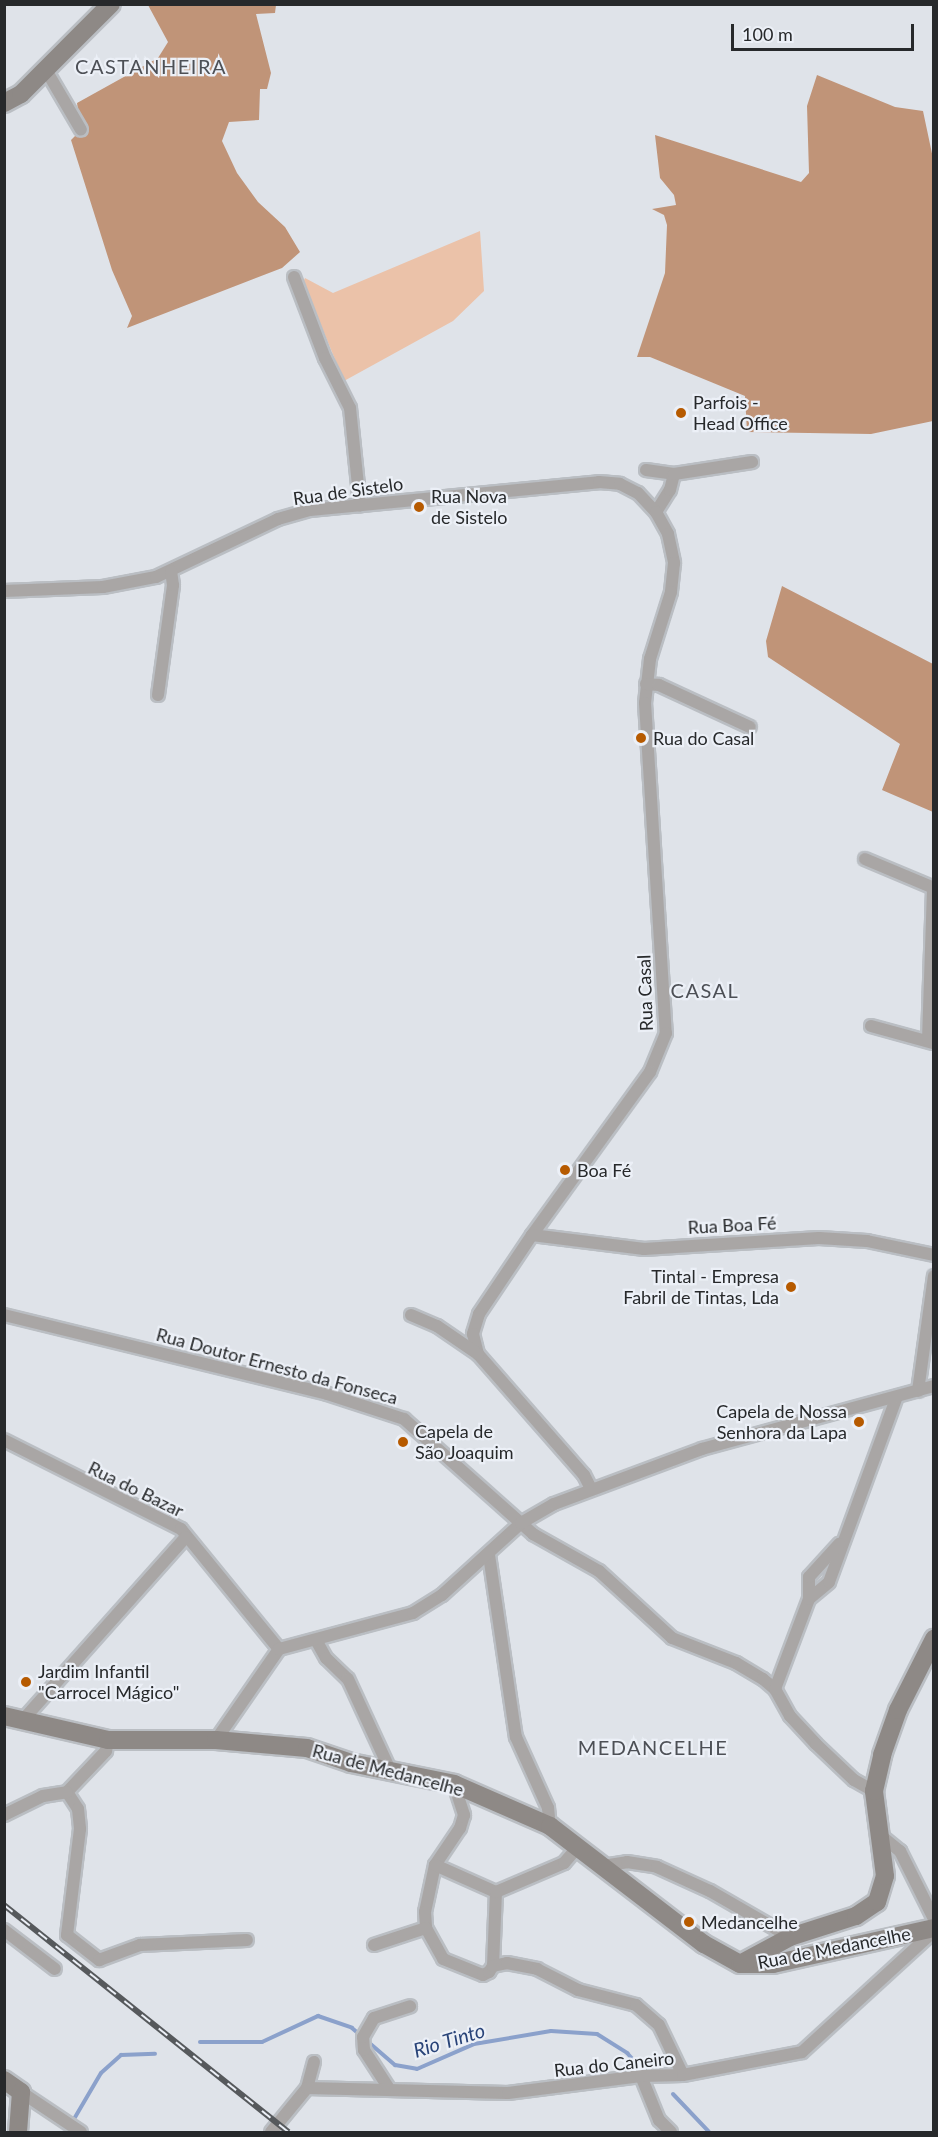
<!DOCTYPE html>
<meta charset="utf-8">
<style>
body{margin:0}
#map{position:relative;width:938px;height:2137px;overflow:hidden;background:#dfe3e9;font-family:Lato,sans-serif}
div>[style]{position:absolute}
.green>*{inset:0;background:#ebc2a9}
.forest>*{inset:0;background:#c09478}
.stream>*{height:4px;margin:-2px;padding:0 2px;transform-origin:2px;border-radius:2px;background:#8ba1cb}
.roads{filter:drop-shadow(2px 0 #babec3) drop-shadow(-2px 0 #babec3) drop-shadow(0 2px #babec3) drop-shadow(0 -2px #babec3)}
.street>*{height:12px;margin:-6px;padding:0 6px;transform-origin:6px;border-radius:6px;background:#a9a6a5}
.secondary>*{height:18px;margin:-9px;padding:0 9px;transform-origin:9px;border-radius:9px;background:#8e8986}
.rail>*{height:6px;margin-top:-3px;transform-origin:0;background:repeating-linear-gradient(90deg,#ecf0f7 0 11px,#56595c 0 22px);box-sizing:border-box;border-block:2px solid #56595c}
.dots>*{width:16px;height:16px;translate:-50% -50%;box-sizing:border-box;border:3px solid #ecf0f7;border-radius:50%}
span{translate:-50% -50%;white-space:nowrap;text-align:center;line-height:1.15;-webkit-text-stroke:4.5px #ecf0f7;paint-order:stroke}
.poi-label{font-size:18px;color:#27292b}
.left{translate:0 -50%;text-align:left}
.right{translate:-100% -50%;text-align:right}
.street-label{font-size:18px;color:#27292b}
.neighbourhood-label{font-size:20px;color:#4d5056;letter-spacing:1.5px}
.water-label{font-size:20px;color:#284378;font-style:italic}
.frame{position:absolute;inset:0;border:6px solid #27292b;pointer-events:none}
.scale{position:absolute;left:731px;top:24px;width:183px;height:27px;box-sizing:border-box;border:3px solid #27292b;border-top:0;padding-left:8px;font-size:18px;line-height:21px;white-space:nowrap;color:#27292b;-webkit-text-stroke:4px #ecf0f7;paint-order:stroke}
</style>
<div id="map">
<div class="green">
<div style="clip-path:polygon(480px 231px,484px 291px,453px 321px,344px 381px,303px 282px,305px 278px,333px 293px)"></div>
</div>
<div class="forest">
<div style="clip-path:polygon(148px 5px,276px 5px,275px 13px,256px 14px,271px 73px,267px 89px,260px 89px,259px 120px,229px 122px,222px 141px,237px 173px,258px 202px,285px 227px,300px 252px,282px 268px,127px 328px,132px 316px,112px 270px,71px 140px,81px 130px,77px 103px,158px 58px,168px 42px)"></div>
<div style="clip-path:polygon(817px 75px,895px 107px,923px 111px,934px 163px,933px 421px,871px 434px,747px 432px,745px 396px,650px 357px,637px 357px,665px 273px,667px 225px,664px 215px,652px 209px,676px 205px,674px 195px,660px 178px,655px 135px,801px 182px,809px 173px,807px 106px)"></div>
<div style="clip-path:polygon(782px 586px,933px 664px,933px 812px,882px 790px,900px 744px,768px 657px,766px 641px)"></div>
</div>
<div class="stream">
<div style="left:200px;top:2042px;width:62px"></div>
<div style="left:262px;top:2042px;width:62px;rotate:-24.9deg"></div>
<div style="left:318px;top:2016px;width:36px;rotate:19deg"></div>
<div style="left:352px;top:2028px;width:57px;rotate:40.7deg"></div>
<div style="left:395px;top:2065px;width:22px;rotate:10deg"></div>
<div style="left:417px;top:2069px;width:62px;rotate:-23.7deg"></div>
<div style="left:474px;top:2044px;width:78px;rotate:-9.6deg"></div>
<div style="left:551px;top:2031px;width:46px;rotate:3.7deg"></div>
<div style="left:597px;top:2034px;width:36px;rotate:32deg"></div>
<div style="left:627px;top:2053px;width:25px;rotate:47deg"></div>
<div style="left:673px;top:2094px;width:52px;rotate:46.5deg"></div>
<div style="left:74px;top:2119px;width:53px;rotate:-59.6deg"></div>
<div style="left:101px;top:2073px;width:27px;rotate:-42deg"></div>
<div style="left:121px;top:2055px;width:34px;rotate:-2deg"></div>
</div>
<div class="roads">
<div class="street">
<div style="left:46px;top:70px;width:69px;rotate:59.7deg"></div>
<div style="left:294px;top:277px;width:87px;rotate:69.1deg"></div>
<div style="left:325px;top:358px;width:56px;rotate:63.4deg"></div>
<div style="left:350px;top:408px;width:98px;rotate:84.1deg"></div>
<div style="left:646px;top:470px;width:28px;rotate:8deg"></div>
<div style="left:656px;top:512px;width:26px;rotate:-58deg"></div>
<div style="left:670px;top:490px;width:16px;rotate:-76deg"></div>
<div style="left:674px;top:474px;width:79px;rotate:-8.7deg"></div>
<div style="left:4px;top:591px;width:99px;rotate:-2.3deg"></div>
<div style="left:103px;top:587px;width:54px;rotate:-10.7deg"></div>
<div style="left:156px;top:577px;width:135px;rotate:-25.4deg"></div>
<div style="left:278px;top:519px;width:33px;rotate:-16deg"></div>
<div style="left:310px;top:510px;width:290px;rotate:-5.5deg"></div>
<div style="left:599px;top:482px;width:21px;rotate:5deg"></div>
<div style="left:620px;top:484px;width:20px;rotate:27deg"></div>
<div style="left:638px;top:493px;width:26px;rotate:47deg"></div>
<div style="left:656px;top:512px;width:25px;rotate:61deg"></div>
<div style="left:668px;top:534px;width:30px;rotate:78deg"></div>
<div style="left:674px;top:563px;width:29px;rotate:96deg"></div>
<div style="left:671px;top:592px;width:70px;rotate:107.4deg"></div>
<div style="left:650px;top:659px;width:44px;rotate:96.5deg"></div>
<div style="left:645px;top:703px;width:331px;rotate:86.4deg"></div>
<div style="left:666px;top:1033px;width:42px;rotate:112.3deg"></div>
<div style="left:650px;top:1072px;width:201px;rotate:125.9deg"></div>
<div style="left:532px;top:1235px;width:95px;rotate:123.9deg"></div>
<div style="left:479px;top:1314px;width:21px;rotate:107deg"></div>
<div style="left:473px;top:1334px;width:21px;rotate:76deg"></div>
<div style="left:478px;top:1354px;width:161px;rotate:48.8deg"></div>
<div style="left:584px;top:1475px;width:16px;rotate:63deg"></div>
<div style="left:646px;top:684px;width:13px;rotate:4deg"></div>
<div style="left:659px;top:685px;width:100px;rotate:24.8deg"></div>
<div style="left:158px;top:695px;width:111px;rotate:-82.2deg"></div>
<div style="left:173px;top:585px;width:14px;rotate:-98deg"></div>
<div style="left:865px;top:859px;width:75px;rotate:22.8deg"></div>
<div style="left:871px;top:1026px;width:64px;rotate:15.3deg"></div>
<div style="left:928px;top:1040px;width:153px;rotate:-88.1deg"></div>
<div style="left:532px;top:1235px;width:113px;rotate:7.1deg"></div>
<div style="left:644px;top:1249px;width:175px;rotate:-3.6deg"></div>
<div style="left:819px;top:1238px;width:48px;rotate:3.6deg"></div>
<div style="left:867px;top:1241px;width:68px;rotate:11.8deg"></div>
<div style="left:4px;top:1315px;width:333px;rotate:13.7deg"></div>
<div style="left:327px;top:1394px;width:81px;rotate:18deg"></div>
<div style="left:404px;top:1419px;width:173px;rotate:41.7deg"></div>
<div style="left:533px;top:1534px;width:76px;rotate:29.3deg"></div>
<div style="left:599px;top:1571px;width:99px;rotate:42.5deg"></div>
<div style="left:672px;top:1638px;width:69px;rotate:21.3deg"></div>
<div style="left:736px;top:1663px;width:31px;rotate:31deg"></div>
<div style="left:763px;top:1679px;width:16px;rotate:40deg"></div>
<div style="left:775px;top:1689px;width:31px;rotate:61deg"></div>
<div style="left:790px;top:1716px;width:38px;rotate:47deg"></div>
<div style="left:816px;top:1744px;width:52px;rotate:43.5deg"></div>
<div style="left:854px;top:1780px;width:23px;rotate:29deg"></div>
<div style="left:411px;top:1315px;width:28px;rotate:23deg"></div>
<div style="left:437px;top:1326px;width:50px;rotate:34.3deg"></div>
<div style="left:918px;top:1391px;width:116px;rotate:-82.1deg"></div>
<div style="left:4px;top:1440px;width:198px;rotate:26.7deg"></div>
<div style="left:181px;top:1529px;width:155px;rotate:50.8deg"></div>
<div style="left:489px;top:1555px;width:184px;rotate:81.6deg"></div>
<div style="left:516px;top:1737px;width:78px;rotate:65.7deg"></div>
<div style="left:548px;top:1808px;width:18px;rotate:84deg"></div>
<div style="left:809px;top:1599px;width:26px;rotate:-40deg"></div>
<div style="left:829px;top:1582px;width:195px;rotate:-69.9deg"></div>
<div style="left:316px;top:1640px;width:21px;rotate:61deg"></div>
<div style="left:326px;top:1658px;width:30px;rotate:44deg"></div>
<div style="left:348px;top:1679px;width:100px;rotate:65.2deg"></div>
<div style="left:775px;top:1689px;width:96px;rotate:-69.3deg"></div>
<div style="left:809px;top:1599px;width:22px;rotate:-90deg"></div>
<div style="left:809px;top:1577px;width:45px;rotate:-47.7deg"></div>
<div style="left:22px;top:1721px;width:246px;rotate:-48.3deg"></div>
<div style="left:108px;top:1740px;width:11px;rotate:100deg"></div>
<div style="left:106px;top:1751px;width:57px;rotate:133.6deg"></div>
<div style="left:67px;top:1792px;width:20px;rotate:57deg"></div>
<div style="left:78px;top:1809px;width:20px;rotate:84deg"></div>
<div style="left:80px;top:1829px;width:107px;rotate:97deg"></div>
<div style="left:67px;top:1935px;width:41px;rotate:38deg"></div>
<div style="left:99px;top:1960px;width:44px;rotate:-20.1deg"></div>
<div style="left:140px;top:1945px;width:107px;rotate:-2.7deg"></div>
<div style="left:216px;top:1740px;width:111px;rotate:-55.3deg"></div>
<div style="left:279px;top:1649px;width:139px;rotate:-15deg"></div>
<div style="left:413px;top:1613px;width:34px;rotate:-32deg"></div>
<div style="left:442px;top:1595px;width:107px;rotate:-42.3deg"></div>
<div style="left:521px;top:1523px;width:38px;rotate:-30deg"></div>
<div style="left:554px;top:1504px;width:158px;rotate:-20.4deg"></div>
<div style="left:702px;top:1449px;width:240px;rotate:-15.2deg"></div>
<div style="left:454px;top:1784px;width:33px;rotate:72deg"></div>
<div style="left:464px;top:1815px;width:14px;rotate:107deg"></div>
<div style="left:460px;top:1828px;width:45px;rotate:124deg"></div>
<div style="left:435px;top:1865px;width:48px;rotate:102deg"></div>
<div style="left:425px;top:1912px;width:16px;rotate:86deg"></div>
<div style="left:426px;top:1928px;width:35px;rotate:61deg"></div>
<div style="left:443px;top:1959px;width:43px;rotate:21.8deg"></div>
<div style="left:483px;top:1975px;width:7px;rotate:-27deg"></div>
<div style="left:489px;top:1972px;width:7px;rotate:-56deg"></div>
<div style="left:493px;top:1966px;width:74px;rotate:-87.7deg"></div>
<div style="left:4px;top:1815px;width:43px;rotate:-26deg"></div>
<div style="left:43px;top:1796px;width:24px;rotate:-9deg"></div>
<div style="left:880px;top:1835px;width:26px;rotate:39deg"></div>
<div style="left:900px;top:1851px;width:76px;rotate:63.4deg"></div>
<div style="left:435px;top:1865px;width:67px;rotate:23.9deg"></div>
<div style="left:496px;top:1892px;width:74px;rotate:-23.1deg"></div>
<div style="left:564px;top:1863px;width:21px;rotate:-49deg"></div>
<div style="left:603px;top:1866px;width:24px;rotate:-9deg"></div>
<div style="left:627px;top:1862px;width:30px;rotate:9deg"></div>
<div style="left:657px;top:1867px;width:58px;rotate:24.4deg"></div>
<div style="left:710px;top:1891px;width:92px;rotate:29.9deg"></div>
<div style="left:4px;top:1930px;width:64px;rotate:37.4deg"></div>
<div style="left:374px;top:1945px;width:55px;rotate:-18.1deg"></div>
<div style="left:493px;top:1966px;width:14px;rotate:-12deg"></div>
<div style="left:507px;top:1963px;width:31px;rotate:11deg"></div>
<div style="left:537px;top:1969px;width:46px;rotate:27.1deg"></div>
<div style="left:578px;top:1990px;width:60px;rotate:14.5deg"></div>
<div style="left:636px;top:2005px;width:30px;rotate:41deg"></div>
<div style="left:659px;top:2025px;width:55px;rotate:64.4deg"></div>
<div style="left:641px;top:2076px;width:48px;rotate:67.8deg"></div>
<div style="left:659px;top:2120px;width:17px;rotate:45deg"></div>
<div style="left:388px;top:2087px;width:44px;rotate:-123deg"></div>
<div style="left:364px;top:2050px;width:13px;rotate:-94deg"></div>
<div style="left:363px;top:2037px;width:22px;rotate:-60deg"></div>
<div style="left:374px;top:2018px;width:38px;rotate:-18deg"></div>
<div style="left:307px;top:2088px;width:27px;rotate:-75deg"></div>
<div style="left:21px;top:2092px;width:72px;rotate:33.7deg"></div>
<div style="left:271px;top:2132px;width:57px;rotate:-50.7deg"></div>
<div style="left:307px;top:2088px;width:201px;rotate:1.4deg"></div>
<div style="left:508px;top:2093px;width:134px;rotate:-7.3deg"></div>
<div style="left:641px;top:2076px;width:42px;rotate:-1.4deg"></div>
<div style="left:683px;top:2075px;width:121px;rotate:-10.9deg"></div>
<div style="left:802px;top:2052px;width:179px;rotate:-42.5deg"></div>
</div>
<div class="secondary">
<div style="left:4px;top:103px;width:19px;rotate:-28deg"></div>
<div style="left:21px;top:94px;width:127px;rotate:-45deg"></div>
<div style="left:4px;top:1716px;width:107px;rotate:13deg"></div>
<div style="left:108px;top:1740px;width:108px"></div>
<div style="left:216px;top:1740px;width:91px;rotate:5deg"></div>
<div style="left:307px;top:1748px;width:46px;rotate:18.8deg"></div>
<div style="left:351px;top:1763px;width:105px;rotate:11.5deg"></div>
<div style="left:454px;top:1784px;width:105px;rotate:23.6deg"></div>
<div style="left:550px;top:1826px;width:194px;rotate:37.5deg"></div>
<div style="left:704px;top:1944px;width:41px;rotate:29.1deg"></div>
<div style="left:740px;top:1964px;width:33px"></div>
<div style="left:773px;top:1964px;width:165px;rotate:-12.6deg"></div>
<div style="left:742px;top:1963px;width:55px;rotate:-28.4deg"></div>
<div style="left:790px;top:1937px;width:69px;rotate:-17.7deg"></div>
<div style="left:856px;top:1916px;width:25px;rotate:-34deg"></div>
<div style="left:877px;top:1902px;width:27px;rotate:-73deg"></div>
<div style="left:885px;top:1876px;width:86px;rotate:-97.4deg"></div>
<div style="left:874px;top:1791px;width:37px;rotate:-77deg"></div>
<div style="left:882px;top:1755px;width:48px;rotate:-70.4deg"></div>
<div style="left:898px;top:1710px;width:80px;rotate:-63.1deg"></div>
<div style="left:4px;top:2080px;width:21px;rotate:35deg"></div>
<div style="left:21px;top:2092px;width:40px;rotate:94.3deg"></div>
</div>
</div>
<div class="rail">
<div style="left:4px;top:1905px;width:364px;rotate:38.6deg"></div>
</div>
<div class="dots">
<div style="left:681px;top:413px;background:#b65a00"></div>
<div style="left:419px;top:507px;background:#b65a00"></div>
<div style="left:641px;top:738px;background:#b65a00"></div>
<div style="left:565px;top:1170px;background:#b65a00"></div>
<div style="left:791px;top:1287px;background:#b65a00"></div>
<div style="left:859px;top:1422px;background:#b65a00"></div>
<div style="left:403px;top:1442px;background:#b65a00"></div>
<div style="left:26px;top:1682px;background:#b65a00"></div>
<div style="left:689px;top:1922px;background:#b65a00"></div>
</div>
<div class="poi-label">
<span class="left" style="left:693px;top:413px">Parfois -<br>Head Office</span>
<span class="left" style="left:431px;top:507px">Rua Nova<br>de Sistelo</span>
<span class="left" style="left:653px;top:738px">Rua do Casal</span>
<span class="left" style="left:577px;top:1170px">Boa Fé</span>
<span class="right" style="left:779px;top:1287px">Tintal - Empresa<br>Fabril de Tintas, Lda</span>
<span class="right" style="left:847px;top:1422px">Capela de Nossa<br>Senhora da Lapa</span>
<span class="left" style="left:415px;top:1442px">Capela de<br>São Joaquim</span>
<span class="left" style="left:38px;top:1682px">Jardim Infantil<br>"Carrocel Mágico"</span>
<span class="left" style="left:701px;top:1922px">Medancelhe</span>
</div>
<div class="street-label">
<span style="left:348px;top:491px;rotate:-8deg">Rua de Sistelo</span>
<span style="left:645px;top:993px;rotate:-92deg">Rua Casal</span>
<span style="left:732px;top:1225px;rotate:-3deg">Rua Boa Fé</span>
<span style="left:277px;top:1366px;rotate:15deg">Rua Doutor Ernesto da Fonseca</span>
<span style="left:136px;top:1489px;rotate:26deg">Rua do Bazar</span>
<span style="left:388px;top:1770px;rotate:15deg">Rua de Medancelhe</span>
<span style="left:834px;top:1948px;rotate:-11deg">Rua de Medancelhe</span>
<span style="left:614px;top:2064px;rotate:-6deg">Rua do Caneiro</span>
</div>
<div class="neighbourhood-label">
<span style="left:151px;top:66px">CASTANHEIRA</span>
<span style="left:705px;top:990px">CASAL</span>
<span style="left:653px;top:1747px">MEDANCELHE</span>
</div>
<div class="water-label">
<span style="left:449px;top:2040px;rotate:-17deg">Rio Tinto</span>
</div>
<div class="frame"></div>
<div class="scale">100 m</div>
</div>
